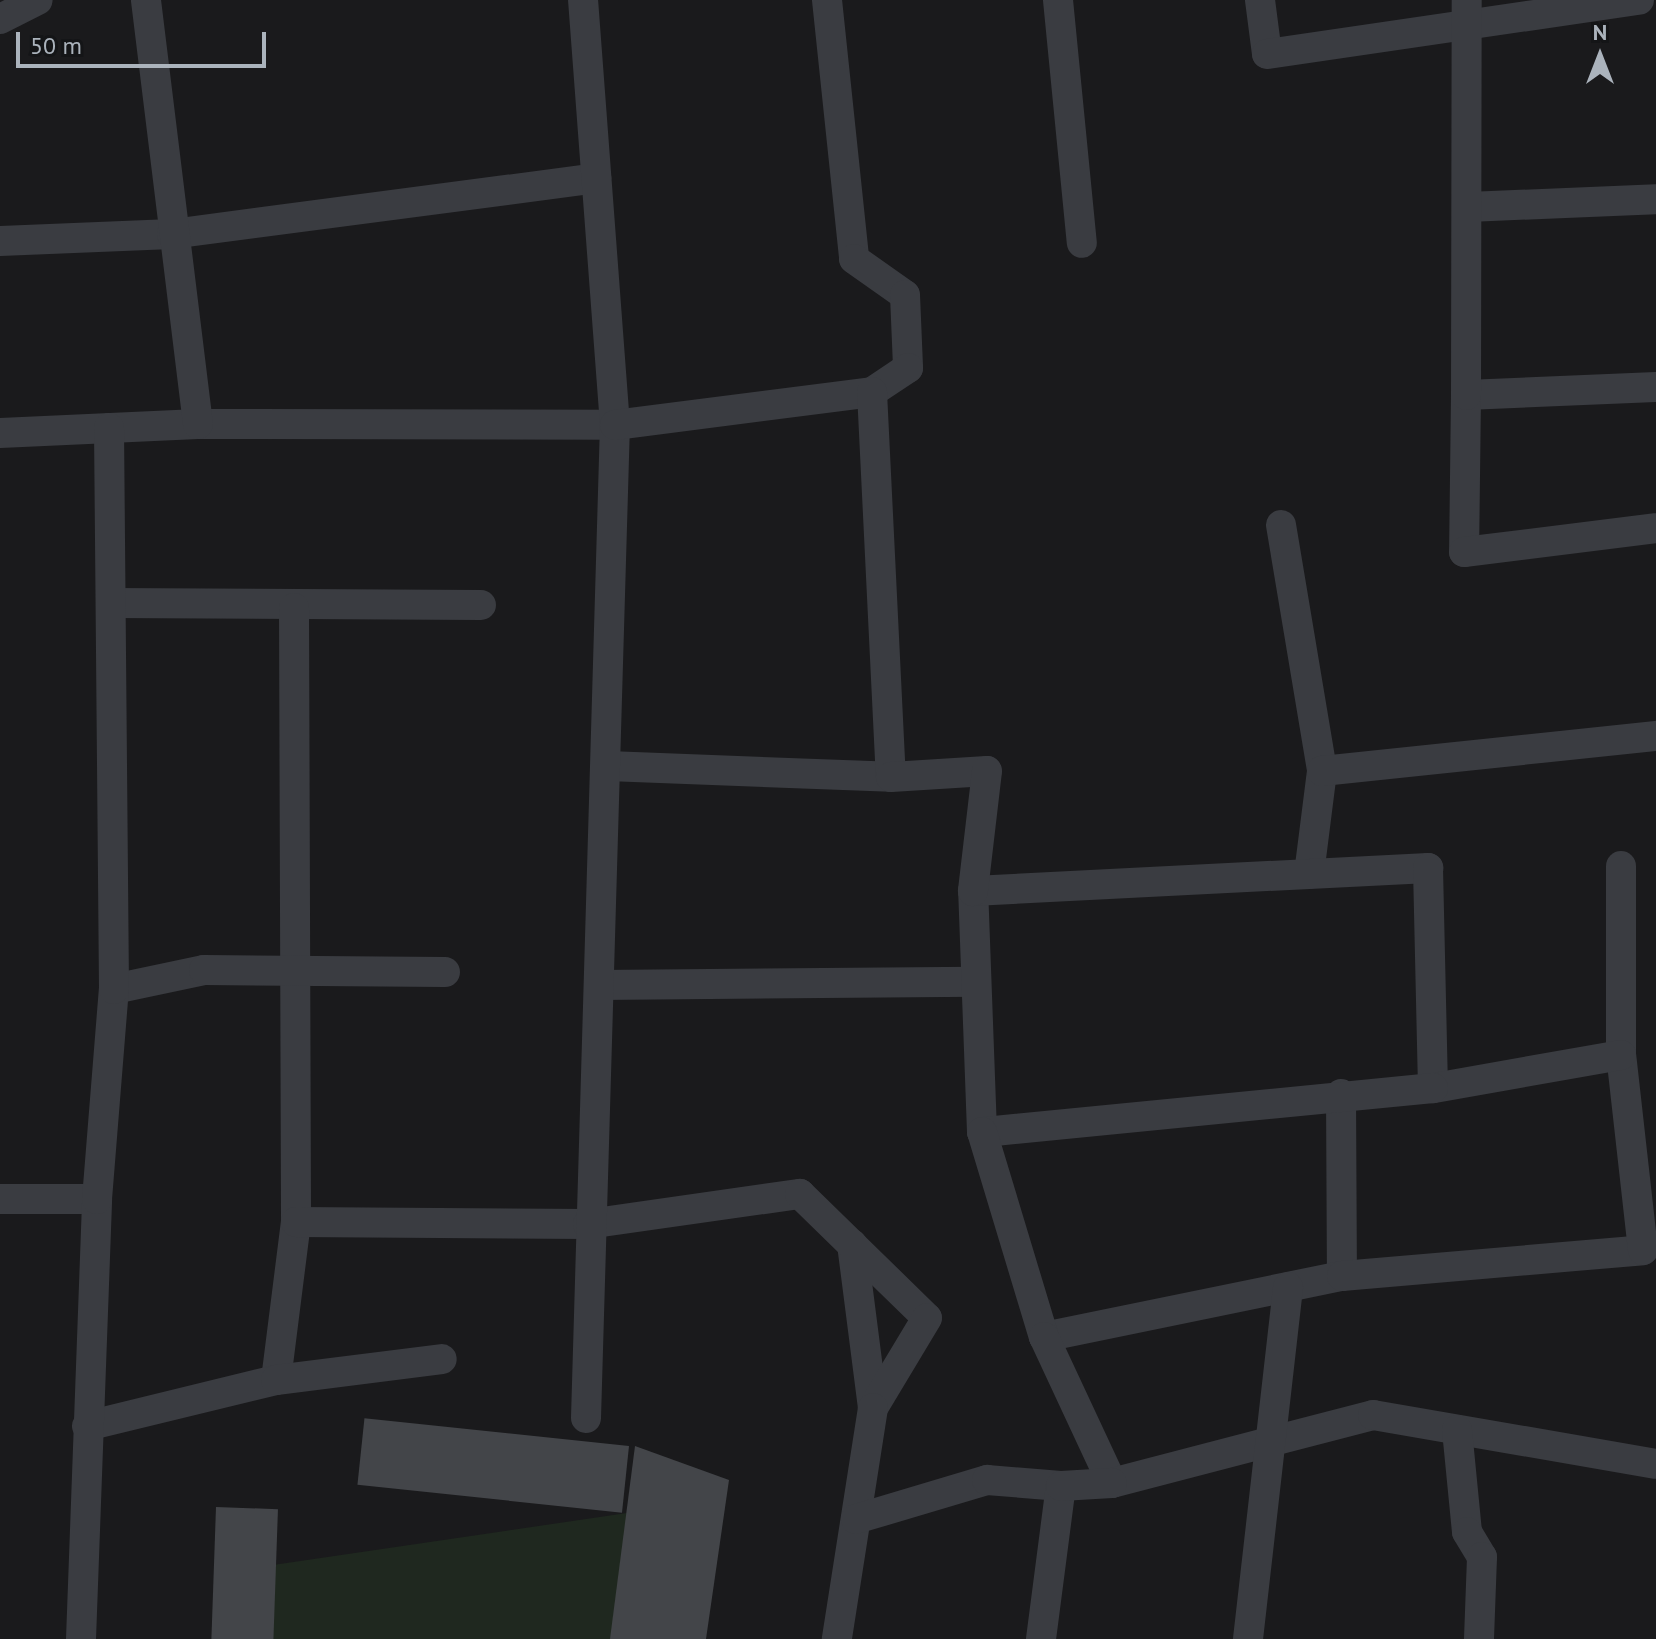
<!DOCTYPE html>
<style>
body{margin:0}
#map{position:relative;width:1656px;height:1639px;overflow:hidden;background:#1a1a1c;font-family:"PT Sans",sans-serif}
div>[style]{position:absolute}
.green>*{inset:0;background:#1f281f}
.building>*{inset:0;background:#434549;transform-origin:0 0}
.minor>*{height:30px;margin:-15px;padding:0 15px;transform-origin:15px;border-radius:15px;background:#3a3c41}
span{translate:-50% -50%;white-space:nowrap;text-align:center;line-height:1.15;-webkit-text-stroke:6px #141517;paint-order:stroke}
.north{position:absolute;left:1560px;top:16px;width:80px;height:80px;-webkit-text-stroke:6px #141517;paint-order:stroke;rotate:0deg;font-size:22px;font-weight:700;line-height:32px;text-align:center;color:#abb3bc}
.north::after{content:'';display:block;margin:auto;width:28px;height:36px;background:#abb3bc;clip-path:polygon(50% 0,100% 100%,50% 72%,0 100%)}
.scale{position:absolute;left:16px;top:32px;width:250px;height:36px;box-sizing:border-box;border:4px solid #abb3bc;border-top:0;padding-left:10px;font-size:24px;line-height:28px;white-space:nowrap;color:#abb3bc;-webkit-text-stroke:6px #141517;paint-order:stroke}
</style>
<div id="map">
<div class="green">
<div style="clip-path:polygon(627px 1513px,611px 1639px,269px 1639px,273px 1565px)"></div>
</div>
<div class="building">
<div style="left:629px;top:1446px;width:67px;height:266px;rotate:96deg"></div>
<div style="clip-path:polygon(635px 1446px,729px 1480px,706px 1639px,610px 1639px)"></div>
<div style="left:216px;top:1507px;width:62px;height:132px;rotate:2deg"></div>
</div>
<div class="minor">
<div style="left:827px;top:0;width:260px;rotate:84deg"></div>
<div style="left:854px;top:259px;width:62px;rotate:35.2deg"></div>
<div style="left:905px;top:295px;width:73px;rotate:87.6deg"></div>
<div style="left:908px;top:368px;width:43px;rotate:146.3deg"></div>
<div style="left:1058px;top:0;width:244px;rotate:84.4deg"></div>
<div style="left:1260px;top:0;width:54px;rotate:82.6deg"></div>
<div style="left:1267px;top:54px;width:376px;rotate:-8.3deg"></div>
<div style="left:0;top:19px;width:42px;rotate:-26.6deg"></div>
<div style="left:1468px;top:207px;width:188px;rotate:-2.4deg"></div>
<div style="left:0;top:241px;width:172px;rotate:-2.3deg"></div>
<div style="left:172px;top:234px;width:428px;rotate:-7.5deg"></div>
<div style="left:1656px;top:387px;width:190px;rotate:177.6deg"></div>
<div style="left:1466px;top:395px;width:157px;rotate:90.7deg"></div>
<div style="left:1464px;top:552px;width:193px;rotate:-7.1deg"></div>
<div style="left:1466px;top:395px;width:395px;rotate:-89.9deg"></div>
<div style="left:198px;top:424px;width:417px;rotate:0.1deg"></div>
<div style="left:615px;top:425px;width:426px;rotate:-94.3deg"></div>
<div style="left:0;top:433px;width:198px;rotate:-2.6deg"></div>
<div style="left:198px;top:424px;width:427px;rotate:-97deg"></div>
<div style="left:1281px;top:525px;width:249px;rotate:80.5deg"></div>
<div style="left:111px;top:603px;width:370px;rotate:0.3deg"></div>
<div style="left:294px;top:608px;width:614px;rotate:89.81deg"></div>
<div style="left:608px;top:766px;width:283px;rotate:2.2deg"></div>
<div style="left:1621px;top:866px;width:189px;rotate:90deg"></div>
<div style="left:1309px;top:874px;width:104px;rotate:-82.8deg"></div>
<div style="left:1322px;top:771px;width:336px;rotate:-6deg"></div>
<div style="left:599px;top:985px;width:377px;rotate:-0.5deg"></div>
<div style="left:114px;top:989px;width:92px;rotate:-11.9deg"></div>
<div style="left:204px;top:970px;width:241px;rotate:0.5deg"></div>
<div style="left:1341px;top:1094px;width:182px;rotate:89.7deg"></div>
<div style="left:982px;top:1132px;width:241px;rotate:-92.1deg"></div>
<div style="left:973px;top:891px;width:456px;rotate:-2.9deg"></div>
<div style="left:1428px;top:868px;width:220px;rotate:88.7deg"></div>
<div style="left:0;top:1199px;width:97px"></div>
<div style="left:852px;top:1244px;width:165px;rotate:82.7deg"></div>
<div style="left:1044px;top:1337px;width:304px;rotate:-11.6deg"></div>
<div style="left:1342px;top:1276px;width:302px;rotate:-4.9deg"></div>
<div style="left:1643px;top:1250px;width:196px;rotate:-96.4deg"></div>
<div style="left:1621px;top:1055px;width:191px;rotate:170deg"></div>
<div style="left:1433px;top:1088px;width:453px;rotate:174.4deg"></div>
<div style="left:982px;top:1132px;width:214px;rotate:73.2deg"></div>
<div style="left:1044px;top:1337px;width:161px;rotate:65deg"></div>
<div style="left:1112px;top:1483px;width:270px;rotate:-14.6deg"></div>
<div style="left:1373px;top:1415px;width:287px;rotate:9.8deg"></div>
<div style="left:276px;top:1380px;width:159px;rotate:-82.8deg"></div>
<div style="left:296px;top:1222px;width:292px;rotate:0.4deg"></div>
<div style="left:588px;top:1224px;width:214px;rotate:-8.1deg"></div>
<div style="left:800px;top:1194px;width:177px;rotate:44.3deg"></div>
<div style="left:927px;top:1318px;width:105px;rotate:121deg"></div>
<div style="left:873px;top:1408px;width:234px;rotate:98.9deg"></div>
<div style="left:586px;top:1418px;width:993px;rotate:-88.33deg"></div>
<div style="left:615px;top:425px;width:259px;rotate:-7.3deg"></div>
<div style="left:872px;top:392px;width:385px;rotate:87.2deg"></div>
<div style="left:891px;top:777px;width:96px;rotate:-3.6deg"></div>
<div style="left:987px;top:771px;width:121px;rotate:96.7deg"></div>
<div style="left:87px;top:1426px;width:195px;rotate:-13.7deg"></div>
<div style="left:276px;top:1380px;width:167px;rotate:-7.2deg"></div>
<div style="left:1457px;top:1430px;width:102px;rotate:84.4deg"></div>
<div style="left:1467px;top:1532px;width:29px;rotate:59deg"></div>
<div style="left:1482px;top:1557px;width:82px;rotate:92.1deg"></div>
<div style="left:856px;top:1519px;width:137px;rotate:-16.6deg"></div>
<div style="left:987px;top:1480px;width:74px;rotate:4.6deg"></div>
<div style="left:81px;top:1639px;width:440px;rotate:-87.9deg"></div>
<div style="left:97px;top:1199px;width:211px;rotate:-85.4deg"></div>
<div style="left:114px;top:989px;width:561px;rotate:-90.51deg"></div>
<div style="left:1041px;top:1639px;width:154px;rotate:-82.6deg"></div>
<div style="left:1061px;top:1486px;width:51px;rotate:-3.4deg"></div>
<div style="left:1248px;top:1639px;width:354px;rotate:-83.5deg"></div>
</div>
<div class="north">N</div>
<div class="scale">50 m</div>
</div>
